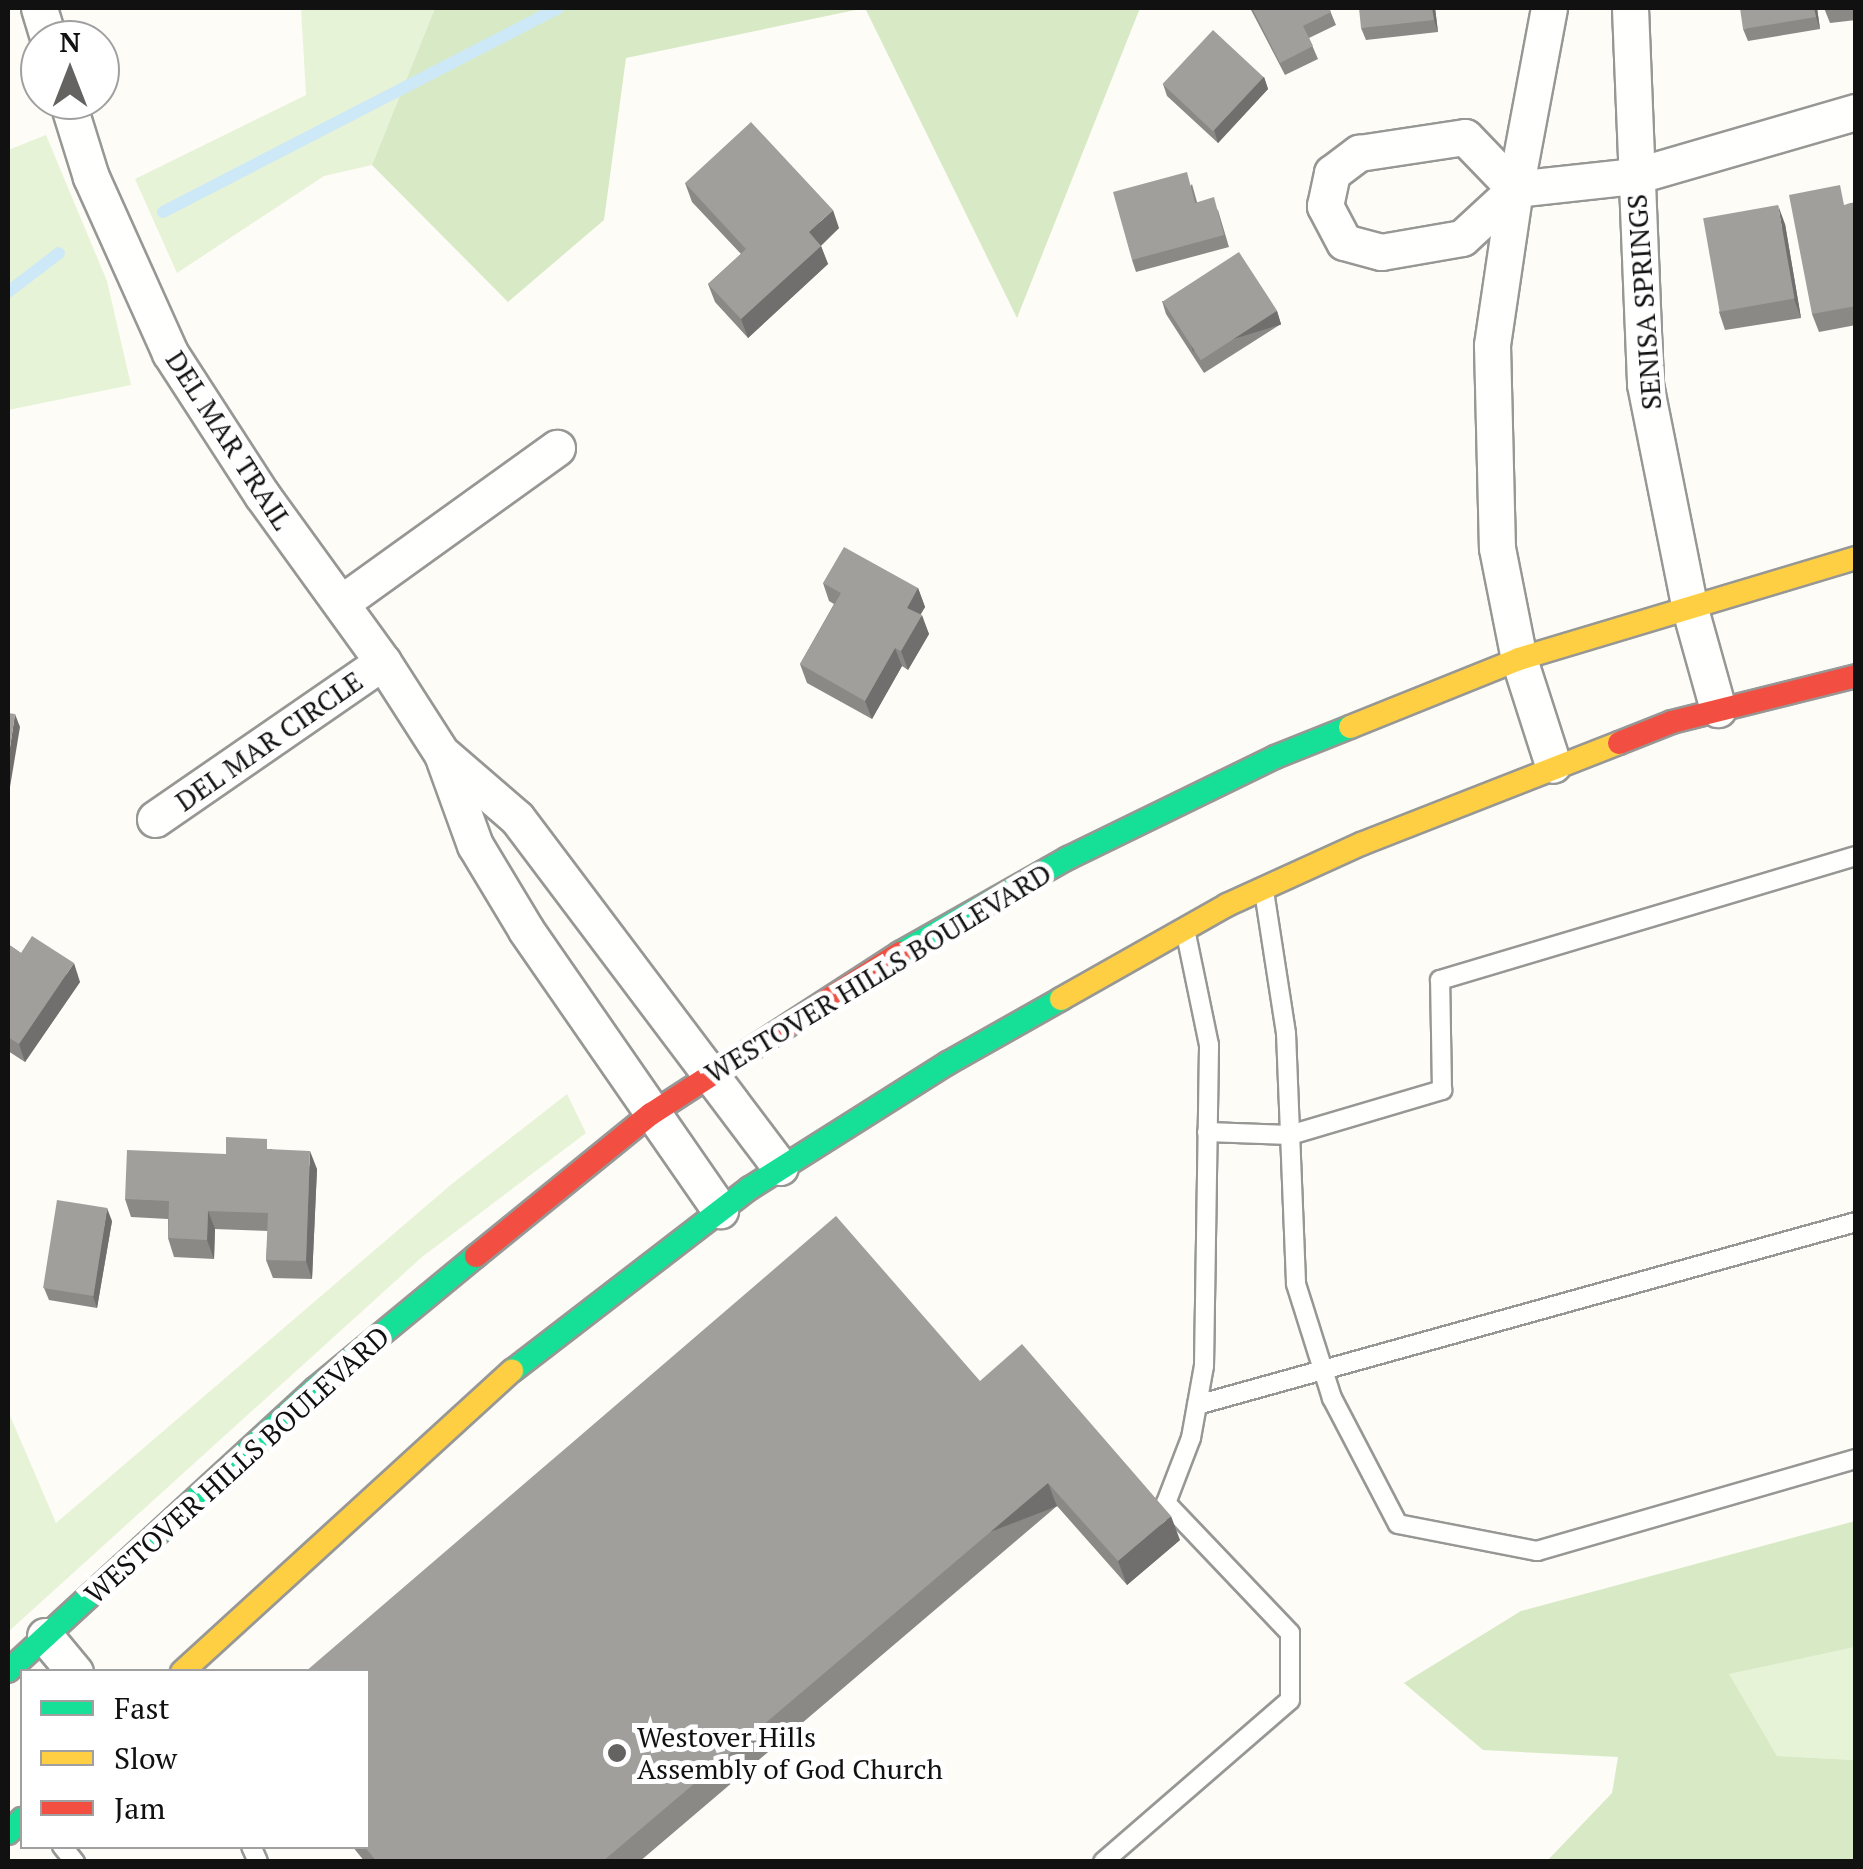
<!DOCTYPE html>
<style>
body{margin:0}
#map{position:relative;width:1863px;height:1869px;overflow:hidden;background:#fdfcf7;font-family:"PT Serif",serif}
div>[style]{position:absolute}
.green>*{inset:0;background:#e7f3d7}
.forest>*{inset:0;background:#d8eac5}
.stream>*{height:12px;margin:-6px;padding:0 6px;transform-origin:6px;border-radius:6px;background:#cde8f7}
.roads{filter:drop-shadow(2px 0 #979795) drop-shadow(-2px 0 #979795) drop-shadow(0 2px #979795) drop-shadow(0 -2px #979795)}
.lane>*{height:18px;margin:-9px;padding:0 9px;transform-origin:9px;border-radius:9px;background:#fffffe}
.street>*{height:35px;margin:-17.5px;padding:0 17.5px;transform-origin:17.5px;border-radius:17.5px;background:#fffffe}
.fast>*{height:22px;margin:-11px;padding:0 11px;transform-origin:11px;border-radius:11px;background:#16e098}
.slow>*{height:22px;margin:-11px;padding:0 11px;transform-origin:11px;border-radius:11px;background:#ffcf43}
.jam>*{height:22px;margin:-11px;padding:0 11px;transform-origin:11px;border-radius:11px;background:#f24e42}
.wall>*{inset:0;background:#8a8986}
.shaded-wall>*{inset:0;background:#716f6d;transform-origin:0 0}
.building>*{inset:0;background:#a19f9c;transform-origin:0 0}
.dots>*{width:28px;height:28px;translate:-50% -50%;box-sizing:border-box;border:5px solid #fff;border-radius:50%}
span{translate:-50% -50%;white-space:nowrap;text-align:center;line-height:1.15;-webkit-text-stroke:10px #fff;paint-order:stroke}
.street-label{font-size:28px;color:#111}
.poi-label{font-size:28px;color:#111}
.left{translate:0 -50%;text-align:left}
.frame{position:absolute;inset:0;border:10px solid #111;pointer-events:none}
.legend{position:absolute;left:20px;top:1669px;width:350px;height:180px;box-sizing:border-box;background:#fff;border:2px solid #a0a0a0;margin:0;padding:12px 18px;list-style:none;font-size:30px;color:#111}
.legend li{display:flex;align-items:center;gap:20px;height:50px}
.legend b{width:50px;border:2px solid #a0a0a0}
.north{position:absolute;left:20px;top:20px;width:100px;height:100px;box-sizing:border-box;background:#fff;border:2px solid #a0a0a0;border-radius:50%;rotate:0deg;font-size:28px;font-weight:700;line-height:40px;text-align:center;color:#111}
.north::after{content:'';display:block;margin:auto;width:35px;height:45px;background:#646362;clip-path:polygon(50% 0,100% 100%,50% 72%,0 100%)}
</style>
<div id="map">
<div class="green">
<div style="clip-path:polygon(301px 8px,435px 8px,372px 165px,324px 176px,177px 273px,135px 179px,306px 95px)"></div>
<div style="clip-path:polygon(46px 135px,107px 281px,131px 385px,8px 410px,8px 150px)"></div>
<div style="clip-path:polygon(567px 1094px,586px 1133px,422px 1257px,8px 1632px,8px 1411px,56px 1523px,453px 1183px)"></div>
<div style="clip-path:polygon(1855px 1647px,1855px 1760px,1777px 1756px,1728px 1673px)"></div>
</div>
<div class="forest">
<div style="clip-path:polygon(435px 8px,1140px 8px,1017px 318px,865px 8px,626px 58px,604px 220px,508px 302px,372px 165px)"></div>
<div style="clip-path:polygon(1855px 1521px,1855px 1647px,1729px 1674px,1777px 1756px,1855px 1760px,1855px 1861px,1547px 1861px,1612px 1793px,1618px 1757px,1483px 1750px,1404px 1683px,1521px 1611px)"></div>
</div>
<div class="stream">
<div style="left:163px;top:212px;width:445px;rotate:-27.3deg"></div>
<div style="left:8px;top:292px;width:64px;rotate:-37.4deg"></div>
</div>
<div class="roads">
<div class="lane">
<div style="left:1264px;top:891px;width:144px;rotate:81.2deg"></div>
<div style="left:1286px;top:1033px;width:251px;rotate:87.7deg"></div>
<div style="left:1296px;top:1284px;width:120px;rotate:72.5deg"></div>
<div style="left:1332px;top:1398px;width:142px;rotate:62.4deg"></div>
<div style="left:1398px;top:1524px;width:142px;rotate:11deg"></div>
<div style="left:1537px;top:1551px;width:332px;rotate:-16.1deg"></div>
<div style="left:1207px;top:1132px;width:83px;rotate:2.1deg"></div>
<div style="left:1290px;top:1135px;width:159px;rotate:-16.5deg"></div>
<div style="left:1442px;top:1090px;width:110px;rotate:-91deg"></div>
<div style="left:1440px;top:980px;width:434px;rotate:-16.6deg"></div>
<div style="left:1197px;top:1405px;width:684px;rotate:-15.52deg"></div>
<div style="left:62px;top:1846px;width:21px;rotate:51deg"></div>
<div style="left:251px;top:1846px;width:17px;rotate:66deg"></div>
<div style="left:1103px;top:1862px;width:247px;rotate:-40.9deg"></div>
<div style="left:1290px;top:1700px;width:67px;rotate:-90deg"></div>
<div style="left:1290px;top:1633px;width:180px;rotate:-133.6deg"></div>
<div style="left:1166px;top:1503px;width:70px;rotate:-69deg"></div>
<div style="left:1191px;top:1438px;width:73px;rotate:-79.8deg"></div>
<div style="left:1204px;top:1366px;width:321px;rotate:-89.1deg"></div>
<div style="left:1209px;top:1045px;width:113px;rotate:-101.7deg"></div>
</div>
<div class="street">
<div style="left:39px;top:8px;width:34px;rotate:73deg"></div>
<div style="left:1549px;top:8px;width:184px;rotate:100.6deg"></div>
<div style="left:1515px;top:189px;width:158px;rotate:98.4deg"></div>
<div style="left:1492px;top:345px;width:203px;rotate:88.6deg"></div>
<div style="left:1497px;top:548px;width:113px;rotate:78.8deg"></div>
<div style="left:1519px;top:659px;width:111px;rotate:72.2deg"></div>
<div style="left:1630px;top:8px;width:376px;rotate:87.7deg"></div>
<div style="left:1645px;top:384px;width:229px;rotate:78.7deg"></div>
<div style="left:1690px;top:609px;width:104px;rotate:74.4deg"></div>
<div style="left:67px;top:100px;width:81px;rotate:72.7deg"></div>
<div style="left:91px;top:177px;width:193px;rotate:65.8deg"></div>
<div style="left:170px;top:353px;width:169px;rotate:57.1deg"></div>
<div style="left:262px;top:495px;width:206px;rotate:54.1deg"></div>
<div style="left:383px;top:662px;width:109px;rotate:57.3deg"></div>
<div style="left:442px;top:754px;width:97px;rotate:70.1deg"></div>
<div style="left:475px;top:845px;width:99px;rotate:59deg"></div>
<div style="left:526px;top:930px;width:341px;rotate:55.3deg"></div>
<div style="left:1465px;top:137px;width:72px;rotate:46.1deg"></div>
<div style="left:1515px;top:189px;width:72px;rotate:137.2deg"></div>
<div style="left:1462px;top:238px;width:82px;rotate:170.2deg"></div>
<div style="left:1381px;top:252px;width:38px;rotate:-165deg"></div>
<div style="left:1344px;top:242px;width:41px;rotate:-117.8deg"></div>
<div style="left:1325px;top:206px;width:34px;rotate:-78deg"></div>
<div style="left:1332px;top:173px;width:34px;rotate:-37deg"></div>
<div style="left:1359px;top:153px;width:107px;rotate:-8.6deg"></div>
<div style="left:1515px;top:189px;width:121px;rotate:-6.2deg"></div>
<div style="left:1635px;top:176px;width:230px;rotate:-16.2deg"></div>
<div style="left:341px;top:603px;width:266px;rotate:-35.7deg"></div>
<div style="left:444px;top:755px;width:96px;rotate:40.8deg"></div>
<div style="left:517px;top:818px;width:437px;rotate:53deg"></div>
<div style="left:155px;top:819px;width:277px;rotate:-34.6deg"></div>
<div style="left:45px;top:1636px;width:47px;rotate:50.2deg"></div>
</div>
<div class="fast">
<div style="left:900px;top:953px;width:193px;rotate:-29.5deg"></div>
<div style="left:1068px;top:858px;width:230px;rotate:-26deg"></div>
<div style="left:1275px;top:757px;width:81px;rotate:-21.8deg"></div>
<div style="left:512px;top:1371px;width:300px;rotate:-37.6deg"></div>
<div style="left:750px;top:1188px;width:234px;rotate:-32.3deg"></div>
<div style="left:948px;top:1063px;width:130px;rotate:-29.5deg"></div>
<div style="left:8px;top:1671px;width:418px;rotate:-42.6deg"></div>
<div style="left:316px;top:1388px;width:207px;rotate:-39.5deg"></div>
<div style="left:8px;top:1833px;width:20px;rotate:-45deg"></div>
</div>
<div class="slow">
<div style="left:1350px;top:727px;width:182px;rotate:-21.9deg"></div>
<div style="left:1519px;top:659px;width:352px;rotate:-16.7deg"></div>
<div style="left:1061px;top:999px;width:191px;rotate:-29.5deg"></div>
<div style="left:1227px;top:905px;width:147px;rotate:-24.5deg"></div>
<div style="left:1361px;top:844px;width:277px;rotate:-21.4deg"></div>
<div style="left:182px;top:1672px;width:447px;rotate:-42.4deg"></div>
</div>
<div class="jam">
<div style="left:1619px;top:743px;width:57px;rotate:-21.6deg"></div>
<div style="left:1672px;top:722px;width:190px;rotate:-14deg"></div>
<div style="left:476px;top:1256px;width:225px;rotate:-39.1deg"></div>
<div style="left:651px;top:1114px;width:297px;rotate:-32.9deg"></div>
</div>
</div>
<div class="wall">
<div style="clip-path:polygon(1250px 8px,1329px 8px,1336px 25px,1309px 38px,1318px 59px,1285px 75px)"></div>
<div style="clip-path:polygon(1435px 8px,1438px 32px,1366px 40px,1361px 28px)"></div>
<div style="clip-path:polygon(1817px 8px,1820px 29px,1748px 41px,1743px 29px)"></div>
<div style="clip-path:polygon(1824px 8px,1856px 8px,1856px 20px,1830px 23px)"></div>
<div style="clip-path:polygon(1264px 77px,1268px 89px,1218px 143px,1167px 96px,1163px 84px)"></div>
<div style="clip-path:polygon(685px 183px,839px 228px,821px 246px,828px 264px,748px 338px,715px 302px,708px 284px,741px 254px,692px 202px)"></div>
<div style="clip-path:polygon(1192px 184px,1197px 202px,1218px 210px,1229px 247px,1136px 272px,1132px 260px)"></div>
<div style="clip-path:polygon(1856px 202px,1856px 325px,1819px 332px,1812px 314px,1847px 204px)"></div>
<div style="clip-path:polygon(1785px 224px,1801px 318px,1725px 330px,1719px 312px)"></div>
<div style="clip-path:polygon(1162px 301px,1277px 311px,1281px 324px,1204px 373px,1166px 314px)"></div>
<div style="clip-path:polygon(823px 583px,918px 588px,925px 607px,920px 615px,929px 634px,908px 670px,902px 666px,872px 719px,807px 683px,800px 664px,834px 604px,829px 601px)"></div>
<div style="clip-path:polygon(8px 944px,21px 953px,80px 982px,25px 1062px,8px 1051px)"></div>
<div style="clip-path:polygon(271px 1149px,317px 1169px,312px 1279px,273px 1278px,266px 1260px,268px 1231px,215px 1229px,214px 1259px,174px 1257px,168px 1238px,168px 1219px,131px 1217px,125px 1199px,226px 1154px)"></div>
<div style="clip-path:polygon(112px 1221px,97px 1308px,49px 1300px,44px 1288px)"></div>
<div style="clip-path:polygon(980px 1381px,1180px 1540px,1127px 1585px,1057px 1506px,639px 1862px,365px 1862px,352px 1846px,368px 1846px)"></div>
</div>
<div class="shaded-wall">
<div style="clip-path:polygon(1432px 8px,1435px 8px,1438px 32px,1434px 20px)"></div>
<div style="clip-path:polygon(1814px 8px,1817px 8px,1820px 29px,1816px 17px)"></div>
<div style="clip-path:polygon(1264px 77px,1268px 89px,1218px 143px,1214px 130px)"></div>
<div style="clip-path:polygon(1778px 205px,1785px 224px,1801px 318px,1794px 299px)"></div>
<div style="clip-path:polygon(833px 210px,839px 228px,815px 251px,809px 232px)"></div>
<div style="clip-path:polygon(821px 246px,828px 264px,748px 338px,741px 319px)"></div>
<div style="left:1277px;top:311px;width:14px;height:92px;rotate:73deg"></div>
<div style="clip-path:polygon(918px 588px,925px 607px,914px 626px,907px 608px)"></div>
<div style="clip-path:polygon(922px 615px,929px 634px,908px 670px,901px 651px)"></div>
<div style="clip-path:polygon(895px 648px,902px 666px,872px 719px,865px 701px)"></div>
<div style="clip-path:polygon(15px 714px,20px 727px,8px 799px,8px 761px)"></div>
<div style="clip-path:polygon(74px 963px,80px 982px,25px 1062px,19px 1044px)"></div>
<div style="clip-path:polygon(310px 1151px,317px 1169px,312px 1279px,306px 1261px)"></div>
<div style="clip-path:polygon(107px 1208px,112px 1221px,97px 1308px,93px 1296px)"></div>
<div style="clip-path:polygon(208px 1211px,215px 1229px,214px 1259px,207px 1240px)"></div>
<div style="left:1048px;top:1483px;width:25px;height:585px;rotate:69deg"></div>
<div style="clip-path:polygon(1171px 1516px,1180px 1540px,1127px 1585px,1118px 1561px)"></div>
</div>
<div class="building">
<div style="clip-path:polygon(1252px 8px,1329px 8px,1331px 12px,1303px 26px,1313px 46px,1280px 63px)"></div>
<div style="clip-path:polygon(1359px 8px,1432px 8px,1434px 20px,1361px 28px)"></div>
<div style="clip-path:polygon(1740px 8px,1814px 8px,1816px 17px,1743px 29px)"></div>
<div style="left:1213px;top:30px;width:69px;height:74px;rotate:43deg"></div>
<div style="clip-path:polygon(751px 122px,833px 210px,809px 232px,821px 246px,741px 319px,708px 284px,746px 249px,685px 183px)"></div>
<div style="clip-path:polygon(1187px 172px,1195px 203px,1214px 197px,1224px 235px,1132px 260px,1113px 192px)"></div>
<div style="clip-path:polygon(1840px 185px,1844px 205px,1856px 202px,1856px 306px,1812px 314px,1789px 195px)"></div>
<div style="left:1778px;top:205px;width:95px;height:76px;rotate:80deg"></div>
<div style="left:1239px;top:252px;width:70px;height:91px;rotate:57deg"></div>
<div style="clip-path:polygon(844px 547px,918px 588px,907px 608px,922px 615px,901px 651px,895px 648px,865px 701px,800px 664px,841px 593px,823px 583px)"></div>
<div style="clip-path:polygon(8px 713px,15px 714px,8px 761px)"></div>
<div style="clip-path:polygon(32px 936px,74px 963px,19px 1044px,8px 1037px,8px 944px,21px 953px)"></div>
<div style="clip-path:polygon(226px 1137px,267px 1139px,267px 1149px,310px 1151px,306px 1261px,266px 1260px,268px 1213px,208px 1211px,207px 1240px,168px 1238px,169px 1201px,125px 1199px,127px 1150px,226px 1154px)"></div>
<div style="left:57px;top:1200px;width:51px;height:89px;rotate:9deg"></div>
<div style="clip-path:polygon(836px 1216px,980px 1381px,1022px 1344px,1171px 1516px,1118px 1561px,1048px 1483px,602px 1862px,377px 1862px,364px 1846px,368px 1846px,368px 1672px,305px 1672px)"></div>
</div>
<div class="dots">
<div style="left:617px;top:1753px;background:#646362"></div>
</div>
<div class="street-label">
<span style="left:1644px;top:302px;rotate:-94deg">SENISA SPRINGS</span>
<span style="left:229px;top:440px;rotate:57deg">DEL MAR TRAIL</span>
<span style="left:269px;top:741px;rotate:-35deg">DEL MAR CIRCLE</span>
<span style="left:878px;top:973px;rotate:-31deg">WESTOVER HILLS BOULEVARD</span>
<span style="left:237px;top:1465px;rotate:-42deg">WESTOVER HILLS BOULEVARD</span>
</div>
<div class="poi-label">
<span class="left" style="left:637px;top:1753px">Westover Hills<br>Assembly of God Church</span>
</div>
<div class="frame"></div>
<ul class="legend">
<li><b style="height:12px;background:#16e098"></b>Fast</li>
<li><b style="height:12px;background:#ffcf43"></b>Slow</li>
<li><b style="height:12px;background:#f24e42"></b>Jam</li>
</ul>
<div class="north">N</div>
</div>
